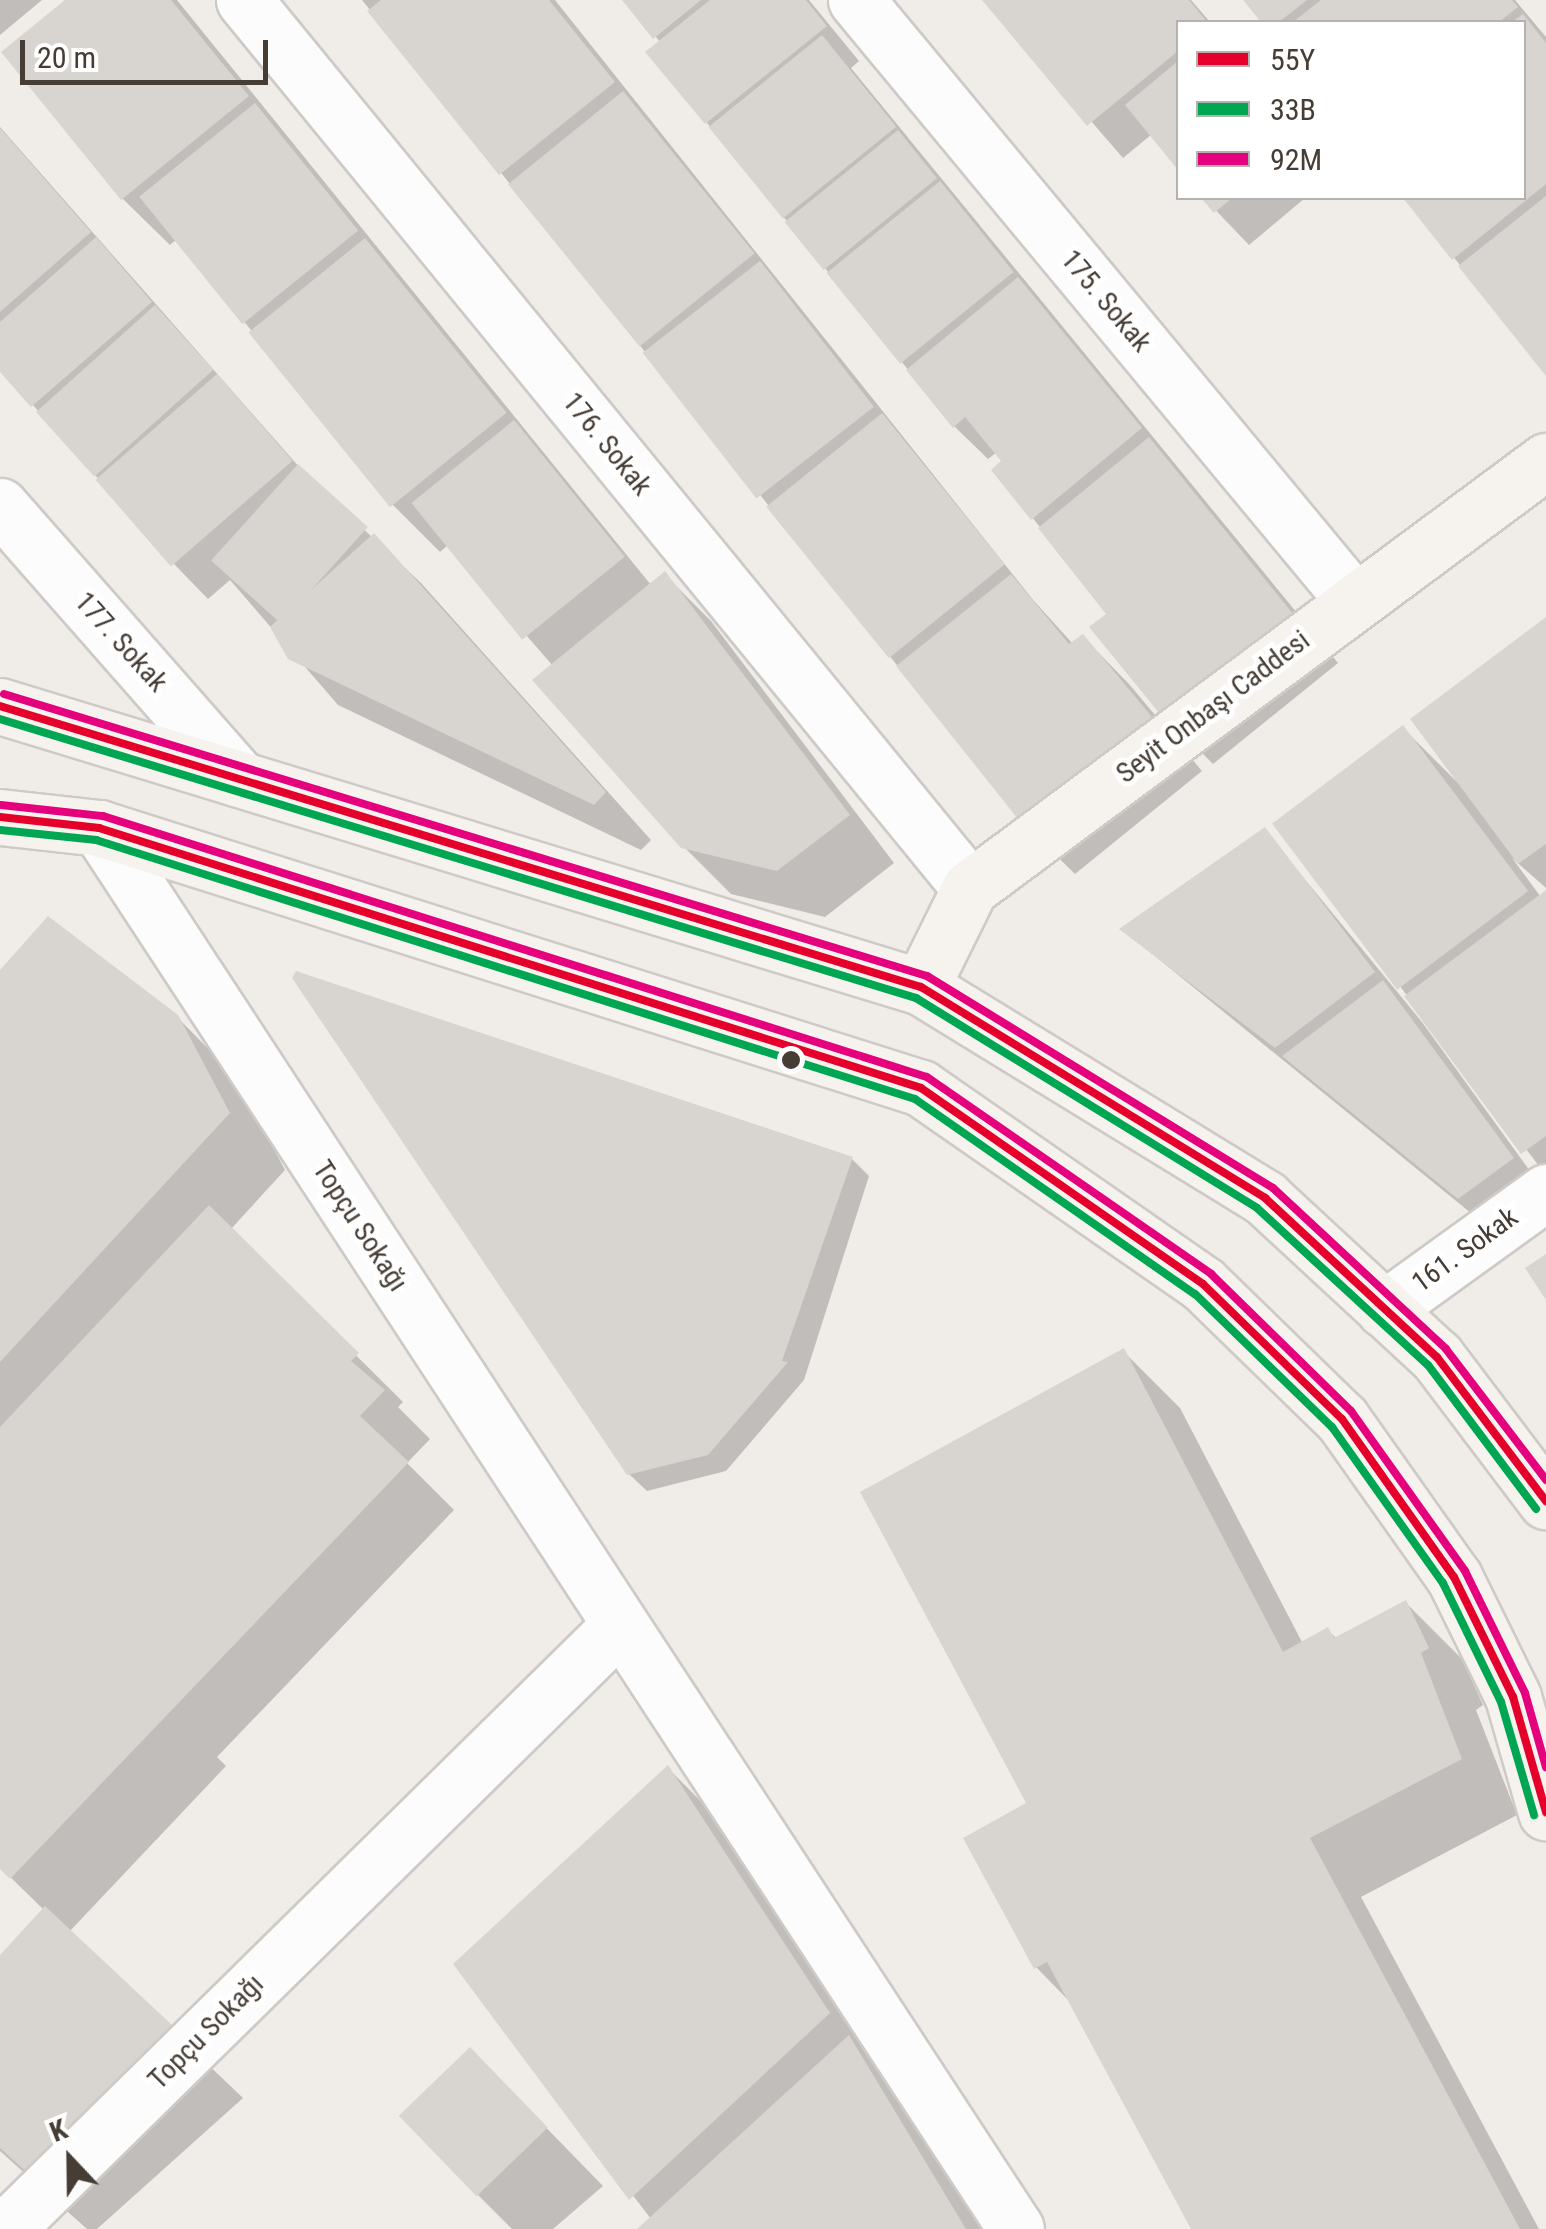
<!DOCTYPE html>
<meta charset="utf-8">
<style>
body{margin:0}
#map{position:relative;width:1546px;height:2229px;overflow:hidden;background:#f0ede9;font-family:"Roboto Condensed",sans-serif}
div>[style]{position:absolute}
.shadow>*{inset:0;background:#0003}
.building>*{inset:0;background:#d8d4d0;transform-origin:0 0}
.roads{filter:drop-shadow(2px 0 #cecac6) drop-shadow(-2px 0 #cecac6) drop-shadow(0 2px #cecac6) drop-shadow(0 -2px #cecac6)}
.street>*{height:55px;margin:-27.5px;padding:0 27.5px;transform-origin:27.5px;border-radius:27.5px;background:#fdfcfc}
.secondary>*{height:55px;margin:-27.5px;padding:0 27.5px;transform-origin:27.5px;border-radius:27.5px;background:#f6f3ee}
.bus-1>*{height:8px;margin:-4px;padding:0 4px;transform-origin:4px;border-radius:4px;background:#e4002b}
.bus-2>*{height:8px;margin:-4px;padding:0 4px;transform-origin:4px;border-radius:4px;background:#00a651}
.bus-3>*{height:8px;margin:-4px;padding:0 4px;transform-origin:4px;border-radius:4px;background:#e5007d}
.dots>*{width:28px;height:28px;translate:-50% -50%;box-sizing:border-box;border:5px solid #fff;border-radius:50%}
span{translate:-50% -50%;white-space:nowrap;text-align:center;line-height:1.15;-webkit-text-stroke:10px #fff;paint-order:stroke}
.street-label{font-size:28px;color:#463d35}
.legend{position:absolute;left:1176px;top:20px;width:350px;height:180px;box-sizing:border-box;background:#fff;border:2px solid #b5b1ae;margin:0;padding:12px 18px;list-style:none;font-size:30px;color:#463d35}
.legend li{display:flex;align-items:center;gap:20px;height:50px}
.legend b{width:50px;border:2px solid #b5b1ae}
.north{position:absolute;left:20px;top:2109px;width:100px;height:100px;-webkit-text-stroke:8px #fff;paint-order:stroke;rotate:338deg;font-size:28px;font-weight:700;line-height:40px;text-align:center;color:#463d35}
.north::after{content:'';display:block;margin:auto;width:35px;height:45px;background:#463d35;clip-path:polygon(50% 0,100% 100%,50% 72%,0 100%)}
.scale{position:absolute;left:20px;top:40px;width:248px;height:45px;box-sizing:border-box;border:5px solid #463d35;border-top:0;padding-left:12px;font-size:30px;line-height:35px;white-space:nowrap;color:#463d35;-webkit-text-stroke:8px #fff;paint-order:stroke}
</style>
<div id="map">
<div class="shadow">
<div style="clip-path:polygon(0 0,42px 0,0 35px)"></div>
<div style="clip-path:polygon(69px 0,177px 0,651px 585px,664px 574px,711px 621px,894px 863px,825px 917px,731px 894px,683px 846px,553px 666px,448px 545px,440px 552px,393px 505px,177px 239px,170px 245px,123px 199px,4px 53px)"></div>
<div style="clip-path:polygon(362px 0,555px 0,1034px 601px,1073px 644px,1083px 637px,1129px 684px,1202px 771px,1075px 874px,1028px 828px)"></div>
<div style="clip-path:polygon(625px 0,809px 0,859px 61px,851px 68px,1338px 663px,1213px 764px,1166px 717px,1110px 614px,994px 470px,1004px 462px,997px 452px,988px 459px,954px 426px,825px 268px,707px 123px,661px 43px)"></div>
<div style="clip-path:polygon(986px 0,1191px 0,1210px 22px,1178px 22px,1178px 166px,1152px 134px,1123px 158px)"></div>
<div style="clip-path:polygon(1247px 0,1515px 0,1546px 37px,1546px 372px,1406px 198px,1524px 198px,1524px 22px,1264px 22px)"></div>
<div style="clip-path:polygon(0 127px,308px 477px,421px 583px,651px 840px,641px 850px,338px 705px,230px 580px,208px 599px,175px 565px,0 368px)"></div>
<div style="clip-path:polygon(1204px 198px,1305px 198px,1249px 245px)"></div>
<div style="clip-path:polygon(1546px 620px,1546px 888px,1512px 858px,1541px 897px,1546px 894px,1546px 1175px,1399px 985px,1403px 728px,1457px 782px)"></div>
<div style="clip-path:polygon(1265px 831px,1422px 1022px,1546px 1193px,1493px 1231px,1123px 930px)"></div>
<div style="clip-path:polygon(0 973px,177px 1017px,234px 1075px,285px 1170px,230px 1230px,403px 1402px,398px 1407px,430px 1439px,407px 1463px,454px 1510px,217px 1757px,226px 1766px,69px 1932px,243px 2098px,97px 2229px,87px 2229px,0 2151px,0 1959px,44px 1910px,0 1867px)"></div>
<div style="clip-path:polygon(852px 1159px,869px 1176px,804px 1380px,726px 1471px,647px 1491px,629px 1474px)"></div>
<div style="clip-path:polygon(1124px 1352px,1180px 1408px,1303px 1644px,1328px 1630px,1337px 1639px,1406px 1603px,1462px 1659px,1483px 1705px,1476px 1710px,1517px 1815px,1361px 1897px,1539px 2229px,1194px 2229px,1074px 2006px,1036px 1967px,1030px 1804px)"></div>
<div style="clip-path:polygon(668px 1768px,734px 1835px,986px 2229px,640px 2229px,651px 2219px,456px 1964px)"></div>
<div style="clip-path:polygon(526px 2107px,603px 2186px,553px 2229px,512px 2229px,475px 2192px)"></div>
</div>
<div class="building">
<div style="clip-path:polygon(65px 0,171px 0,249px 96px,121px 200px,1px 52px)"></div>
<div style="clip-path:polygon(381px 0,549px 0,615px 82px,499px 175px,367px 11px)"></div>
<div style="clip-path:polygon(622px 0,701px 0,653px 39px)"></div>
<div style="clip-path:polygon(710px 0,806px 0,827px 26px,705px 124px,645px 52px)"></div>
<div style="clip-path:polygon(982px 0,1189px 0,1207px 22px,1178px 22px,1178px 51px,1087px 126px)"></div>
<div style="clip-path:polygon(1243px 0,1307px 0,1279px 22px,1261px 22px)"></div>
<div style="clip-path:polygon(1321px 0,1512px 0,1518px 7px,1499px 22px,1293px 22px)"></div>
<div style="clip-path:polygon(1523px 14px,1546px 43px,1546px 184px,1452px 260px,1403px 198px,1524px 198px,1524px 22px,1512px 22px)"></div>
<div style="left:822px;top:35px;width:118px;height:146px;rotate:51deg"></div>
<div style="clip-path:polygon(1178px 61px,1178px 170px,1125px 105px)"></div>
<div style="left:623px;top:91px;width:209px;height:148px;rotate:51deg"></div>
<div style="left:255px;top:103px;width:164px;height:149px;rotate:51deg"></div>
<div style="clip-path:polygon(0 128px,91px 232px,0 312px)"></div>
<div style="left:898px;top:130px;width:62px;height:146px;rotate:51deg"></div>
<div style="left:940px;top:181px;width:117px;height:146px;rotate:51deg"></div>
<div style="clip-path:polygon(1546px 196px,1546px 376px,1458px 266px)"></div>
<div style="clip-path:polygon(1201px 198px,1232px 198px,1214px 213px)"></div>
<div style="clip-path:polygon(96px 237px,152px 302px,31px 407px,0 372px,0 322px)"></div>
<div style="left:365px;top:238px;width:225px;height:150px;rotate:51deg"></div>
<div style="left:760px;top:261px;width:185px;height:149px;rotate:52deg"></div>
<div style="clip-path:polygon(1018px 277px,1142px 428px,1031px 520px,991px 470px,1001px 461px,965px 417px,953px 428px,906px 370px)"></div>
<div style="left:155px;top:305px;width:87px;height:160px;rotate:48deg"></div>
<div style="left:217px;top:374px;width:115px;height:161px;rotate:49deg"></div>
<div style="left:882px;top:413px;width:195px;height:149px;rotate:51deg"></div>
<div style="left:514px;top:420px;width:176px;height:132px;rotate:51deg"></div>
<div style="clip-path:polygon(1149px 437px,1294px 615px,1164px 719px,1089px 627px,1106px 614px,1038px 528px)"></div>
<div style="left:298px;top:464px;width:94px;height:130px;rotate:42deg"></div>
<div style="clip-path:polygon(374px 533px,606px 792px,594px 805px,288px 659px,270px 627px)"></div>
<div style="clip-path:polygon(665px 571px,850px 815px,777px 871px,681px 848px,532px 680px)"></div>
<div style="clip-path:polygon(1011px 574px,1069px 644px,1083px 634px,1157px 723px,1026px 829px,896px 666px)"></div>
<div style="clip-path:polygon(1546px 617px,1546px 844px,1518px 864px,1410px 719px)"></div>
<div style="left:1403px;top:725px;width:208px;height:164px;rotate:53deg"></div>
<div style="clip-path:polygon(1265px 827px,1375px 972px,1275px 1048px,1119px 929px)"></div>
<div style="clip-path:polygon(1546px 890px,1546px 1136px,1521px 1154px,1404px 996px)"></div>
<div style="clip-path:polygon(48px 916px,178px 1015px,230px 1113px,0 1362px,0 970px)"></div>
<div style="clip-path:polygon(296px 971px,853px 1157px,782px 1361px,788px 1362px,708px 1455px,627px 1475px,292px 978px)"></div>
<div style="clip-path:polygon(1383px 980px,1514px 1158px,1458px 1199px,1282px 1056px)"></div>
<div style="clip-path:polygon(209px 1205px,359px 1353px,351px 1361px,385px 1390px,360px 1416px,409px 1462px,10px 1879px,0 1869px,0 1427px)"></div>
<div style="clip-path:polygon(1546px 1254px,1546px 1300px,1525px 1268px)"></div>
<div style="clip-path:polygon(1124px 1348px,1283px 1652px,1328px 1627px,1334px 1638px,1406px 1600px,1429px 1648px,1421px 1653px,1462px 1759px,1310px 1838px,1520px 2229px,1191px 2229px,1047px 1962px,1034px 1969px,963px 1838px,1026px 1803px,860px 1492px)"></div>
<div style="clip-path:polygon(668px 1765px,830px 2013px,629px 2200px,453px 1964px)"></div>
<div style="clip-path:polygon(45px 1906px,188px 2040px,34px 2179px,0 2148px,0 1955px)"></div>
<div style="clip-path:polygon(849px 2035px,966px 2229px,637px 2229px)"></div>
<div style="left:470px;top:2047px;width:112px;height:99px;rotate:46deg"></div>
</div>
<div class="roads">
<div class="street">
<div style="left:244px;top:0;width:1147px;rotate:50.73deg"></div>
<div style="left:856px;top:0;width:782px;rotate:50.34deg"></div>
<div style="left:0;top:506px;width:363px;rotate:48.7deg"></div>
<div style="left:99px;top:828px;width:1674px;rotate:56.79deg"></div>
<div style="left:1384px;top:1309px;width:200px;rotate:-35.8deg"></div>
<div style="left:6px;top:2229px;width:861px;rotate:-44.53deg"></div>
</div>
<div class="secondary">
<div style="left:0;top:706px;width:963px;rotate:16.97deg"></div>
<div style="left:921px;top:987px;width:404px;rotate:31.5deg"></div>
<div style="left:1265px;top:1198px;width:234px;rotate:42.8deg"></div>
<div style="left:1437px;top:1357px;width:181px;rotate:52.9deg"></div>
<div style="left:0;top:817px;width:100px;rotate:6.3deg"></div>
<div style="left:99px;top:828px;width:862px;rotate:17.55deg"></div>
<div style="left:921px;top:1088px;width:343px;rotate:34.8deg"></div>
<div style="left:1203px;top:1284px;width:194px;rotate:44.2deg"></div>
<div style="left:1342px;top:1419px;width:194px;rotate:54.7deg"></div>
<div style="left:1454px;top:1577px;width:134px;rotate:63.8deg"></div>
<div style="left:1513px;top:1697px;width:120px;rotate:74deg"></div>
<div style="left:921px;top:987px;width:110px;rotate:-63.7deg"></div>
<div style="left:970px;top:888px;width:717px;rotate:-36.55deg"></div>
</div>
</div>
<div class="bus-1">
<div style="left:0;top:706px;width:963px;rotate:16.97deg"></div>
<div style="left:921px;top:987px;width:404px;rotate:31.5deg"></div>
<div style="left:1265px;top:1198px;width:234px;rotate:42.8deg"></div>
<div style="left:1437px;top:1357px;width:181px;rotate:52.9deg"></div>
<div style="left:0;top:817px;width:100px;rotate:6.3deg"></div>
<div style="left:99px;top:828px;width:862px;rotate:17.55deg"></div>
<div style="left:921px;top:1088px;width:343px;rotate:34.8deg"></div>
<div style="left:1203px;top:1284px;width:194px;rotate:44.2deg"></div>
<div style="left:1342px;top:1419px;width:194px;rotate:54.7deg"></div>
<div style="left:1454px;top:1577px;width:134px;rotate:63.8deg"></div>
<div style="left:1513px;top:1697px;width:120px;rotate:74deg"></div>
</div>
<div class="bus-2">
<div style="left:0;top:719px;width:958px;rotate:16.94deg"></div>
<div style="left:916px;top:998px;width:400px;rotate:31.6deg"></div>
<div style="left:1257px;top:1208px;width:232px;rotate:42.6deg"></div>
<div style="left:1428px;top:1365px;width:180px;rotate:53.1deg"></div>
<div style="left:0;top:830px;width:97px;rotate:5.9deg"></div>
<div style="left:96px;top:840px;width:859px;rotate:17.55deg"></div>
<div style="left:915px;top:1099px;width:341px;rotate:34.9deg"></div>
<div style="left:1195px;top:1294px;width:191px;rotate:44.2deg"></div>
<div style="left:1332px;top:1427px;width:191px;rotate:54.6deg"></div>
<div style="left:1443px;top:1583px;width:132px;rotate:64deg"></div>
<div style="left:1501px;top:1702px;width:118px;rotate:73.7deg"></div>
</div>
<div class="bus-3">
<div style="left:4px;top:694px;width:965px;rotate:16.99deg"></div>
<div style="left:927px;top:976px;width:406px;rotate:31.5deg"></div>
<div style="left:1273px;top:1188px;width:236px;rotate:42.9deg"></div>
<div style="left:1446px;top:1349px;width:165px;rotate:52.6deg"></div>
<div style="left:1px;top:805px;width:103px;rotate:6.2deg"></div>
<div style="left:103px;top:816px;width:864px;rotate:17.58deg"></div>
<div style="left:927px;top:1077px;width:346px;rotate:34.7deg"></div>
<div style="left:1211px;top:1274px;width:196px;rotate:44.4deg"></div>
<div style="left:1351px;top:1411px;width:196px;rotate:54.5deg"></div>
<div style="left:1465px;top:1571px;width:136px;rotate:63.8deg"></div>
<div style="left:1525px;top:1693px;width:77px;rotate:74.2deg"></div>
</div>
<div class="dots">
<div style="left:791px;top:1060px;background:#463d35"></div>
</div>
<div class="street-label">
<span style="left:1106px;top:301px;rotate:50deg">175. Sokak</span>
<span style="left:607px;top:444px;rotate:51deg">176. Sokak</span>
<span style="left:121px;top:642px;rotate:48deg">177. Sokak</span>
<span style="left:1213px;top:707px;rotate:-37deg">Seyit Onbaşı Caddesi</span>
<span style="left:360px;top:1226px;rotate:57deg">Topçu Sokağı</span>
<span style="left:1465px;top:1250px;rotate:-36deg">161. Sokak</span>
<span style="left:206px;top:2032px;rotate:-45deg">Topçu Sokağı</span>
</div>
<ul class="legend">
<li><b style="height:12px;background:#e4002b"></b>55Y</li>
<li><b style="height:12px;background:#00a651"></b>33B</li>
<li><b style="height:12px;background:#e5007d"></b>92M</li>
</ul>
<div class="north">K</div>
<div class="scale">20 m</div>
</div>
